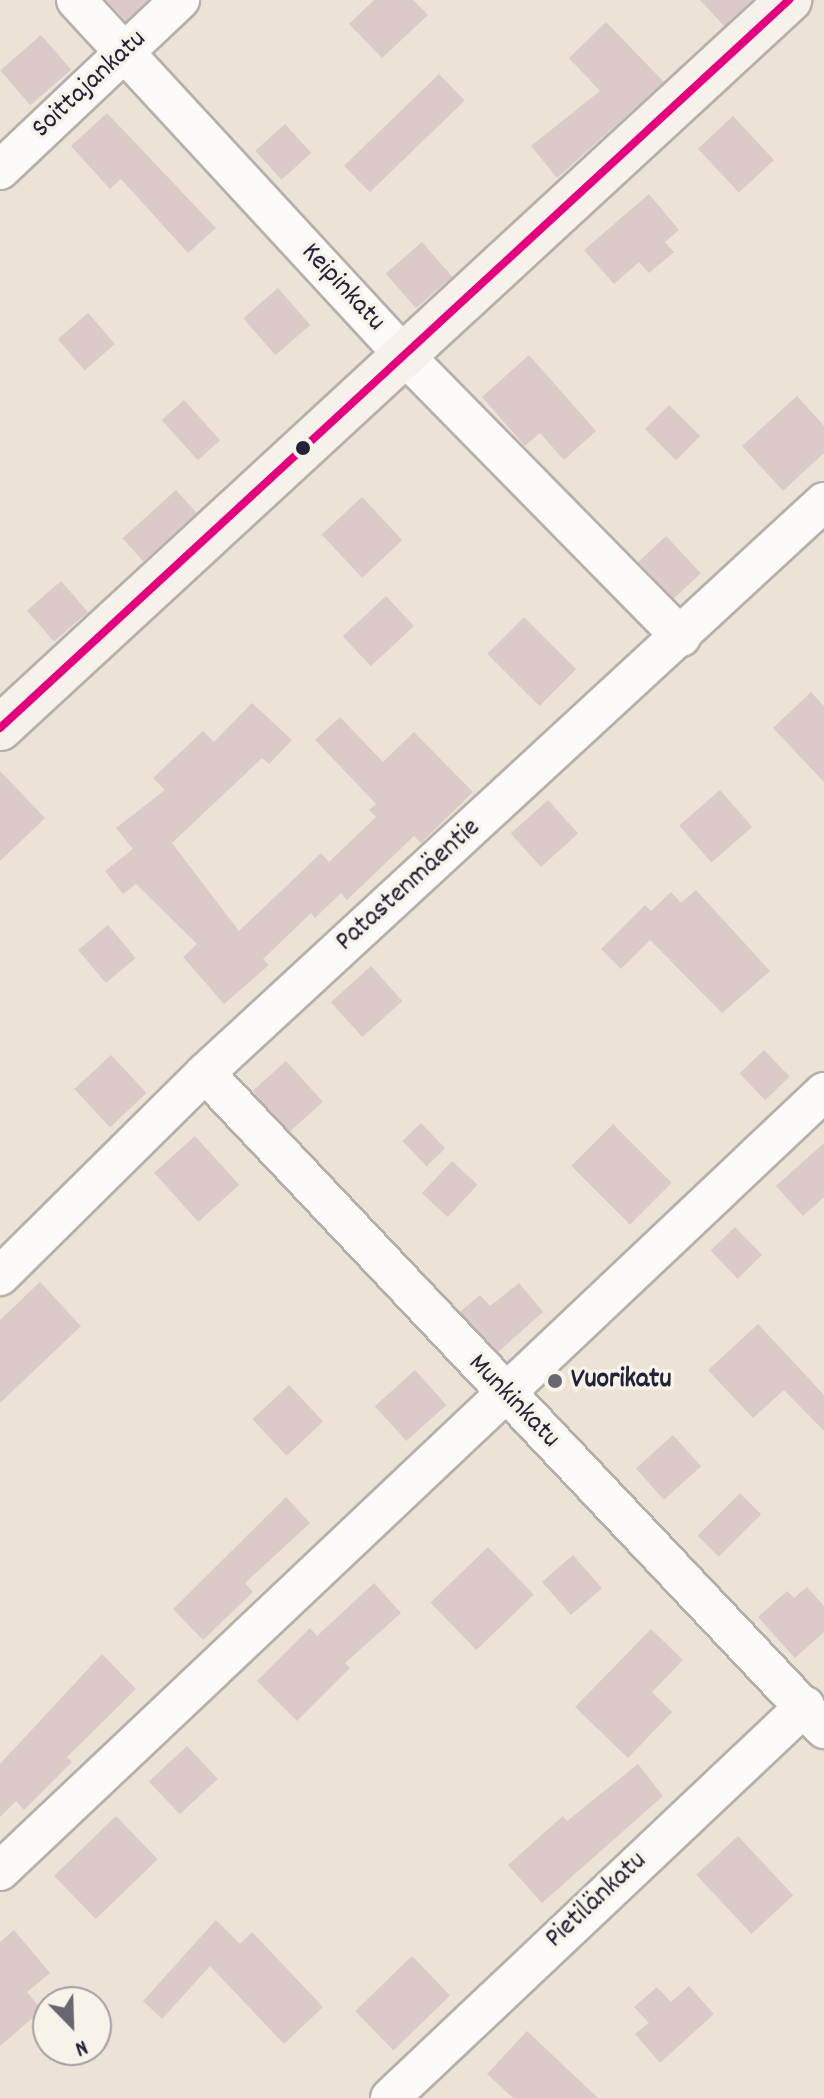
<!DOCTYPE html>
<meta charset="utf-8">
<style>
body{margin:0}
#map{position:relative;width:824px;height:2098px;overflow:hidden;background:#ece3d6;font-family:Dekko,sans-serif}
div>[style]{position:absolute}
.building>*{inset:0;background:#dcc9c9;transform-origin:0 0}
.roads{filter:drop-shadow(2px 0 #b6b0aa) drop-shadow(-2px 0 #b6b0aa) drop-shadow(0 2px #b6b0aa) drop-shadow(0 -2px #b6b0aa)}
.street>*{height:38px;margin:-19px;padding:0 19px;transform-origin:19px;border-radius:19px;background:#fcfbf9}
.secondary>*{height:44px;margin:-22px;padding:0 22px;transform-origin:22px;border-radius:22px;background:#f6f1eb}
.bus-1>*{height:8px;margin:-4px;padding:0 4px;transform-origin:4px;border-radius:4px;background:#e5007d}
.dots>*{width:22px;height:22px;translate:-50% -50%;box-sizing:border-box;border:4px solid #f7f3e8;border-radius:50%}
span{translate:-50% -50%;white-space:nowrap;text-align:center;line-height:1.15;-webkit-text-stroke:7px #f7f3e8;paint-order:stroke}
.street-label{font-size:28px;color:#22223b}
.poi-label{font-size:28px;color:#22223b;font-weight:700}
.left{translate:0 -50%;text-align:left}
.north{position:absolute;left:32px;top:1986px;width:80px;height:80px;box-sizing:border-box;background:#f7f3e8;border:2px solid #a29fa3;border-radius:50%;rotate:157deg;font-size:22px;font-weight:700;line-height:32px;text-align:center;color:#22223b}
.north::after{content:'';display:block;margin:auto;width:28px;height:36px;background:#696671;clip-path:polygon(50% 0,100% 100%,50% 72%,0 100%)}
</style>
<div id="map">
<div class="building">
<div style="clip-path:polygon(106px 0,148px 0,126px 21px)"></div>
<div style="clip-path:polygon(374px 0,413px 0,428px 15px,382px 58px,349px 24px)"></div>
<div style="clip-path:polygon(700px 0,752px 0,724px 26px)"></div>
<div style="clip-path:polygon(606px 22px,664px 82px,557px 178px,531px 146px,600px 91px,569px 58px)"></div>
<div style="left:41px;top:35px;width:46px;height:54px;rotate:49deg"></div>
<div style="left:439px;top:74px;width:37px;height:132px;rotate:46deg"></div>
<div style="clip-path:polygon(107px 113px,216px 228px,188px 253px,121px 179px,110px 189px,71px 146px)"></div>
<div style="left:733px;top:116px;width:60px;height:48px;rotate:47deg"></div>
<div style="left:285px;top:124px;width:39px;height:40px;rotate:48deg"></div>
<div style="clip-path:polygon(649px 194px,679px 230px,665px 242px,674px 252px,649px 273px,639px 262px,614px 284px,584px 250px)"></div>
<div style="left:422px;top:242px;width:46px;height:48px;rotate:49deg"></div>
<div style="left:278px;top:288px;width:49px;height:46px;rotate:49deg"></div>
<div style="left:88px;top:313px;width:41px;height:40px;rotate:49deg"></div>
<div style="clip-path:polygon(529px 355px,596px 431px,564px 460px,540px 433px,525px 446px,482px 397px)"></div>
<div style="clip-path:polygon(797px 396px,824px 426px,824px 453px,783px 491px,742px 446px)"></div>
<div style="left:184px;top:400px;width:54px;height:30px;rotate:48deg"></div>
<div style="left:669px;top:405px;width:44px;height:34px;rotate:45deg"></div>
<div style="left:176px;top:490px;width:31px;height:72px;rotate:48deg"></div>
<div style="left:362px;top:497px;width:59px;height:55px;rotate:47deg"></div>
<div style="left:666px;top:536px;width:51px;height:38px;rotate:47deg"></div>
<div style="left:61px;top:581px;width:41px;height:45px;rotate:49deg"></div>
<div style="left:386px;top:596px;width:41px;height:59px;rotate:47deg"></div>
<div style="left:524px;top:617px;width:74px;height:52px;rotate:45deg"></div>
<div style="clip-path:polygon(811px 692px,824px 706px,824px 782px,773px 728px)"></div>
<div style="clip-path:polygon(252px 703px,292px 740px,269px 764px,262px 758px,172px 843px,239px 931px,321px 853px,329px 862px,376px 817px,369px 810px,376px 804px,315px 740px,340px 717px,383px 762px,414px 732px,473px 792px,421px 843px,414px 836px,347px 900px,341px 893px,315px 918px,311px 913px,263px 959px,269px 965px,224px 1004px,183px 957px,197px 944px,136px 884px,123px 894px,105px 871px,133px 849px,116px 828px,165px 790px,153px 778px,203px 731px,214px 742px)"></div>
<div style="clip-path:polygon(0 771px,45px 818px,0 861px)"></div>
<div style="left:720px;top:790px;width:49px;height:54px;rotate:49deg"></div>
<div style="left:548px;top:800px;width:45px;height:50px;rotate:48deg"></div>
<div style="clip-path:polygon(696px 890px,770px 971px,722px 1013px,650px 940px,621px 969px,601px 949px,645px 905px,651px 911px,671px 892px,681px 903px)"></div>
<div style="left:108px;top:925px;width:43px;height:39px;rotate:50deg"></div>
<div style="left:371px;top:966px;width:47px;height:54px;rotate:48deg"></div>
<div style="left:764px;top:1050px;width:37px;height:34px;rotate:46deg"></div>
<div style="left:111px;top:1055px;width:52px;height:50px;rotate:47deg"></div>
<div style="left:286px;top:1061px;width:55px;height:45px;rotate:48deg"></div>
<div style="left:421px;top:1123px;width:35px;height:26px;rotate:46deg"></div>
<div style="left:613px;top:1124px;width:83px;height:59px;rotate:45deg"></div>
<div style="left:195px;top:1136px;width:66px;height:55px;rotate:48deg"></div>
<div style="clip-path:polygon(824px 1143px,824px 1197px,803px 1216px,776px 1186px)"></div>
<div style="left:452px;top:1161px;width:35px;height:44px;rotate:43deg"></div>
<div style="left:735px;top:1227px;width:39px;height:34px;rotate:46deg"></div>
<div style="clip-path:polygon(40px 1282px,81px 1326px,0 1403px,0 1320px)"></div>
<div style="clip-path:polygon(519px 1283px,543px 1312px,498px 1352px,460px 1312px,480px 1295px,490px 1306px)"></div>
<div style="clip-path:polygon(758px 1324px,824px 1395px,824px 1431px,784px 1390px,753px 1418px,708px 1370px)"></div>
<div style="left:415px;top:1370px;width:47px;height:54px;rotate:48deg"></div>
<div style="left:289px;top:1385px;width:50px;height:50px;rotate:47deg"></div>
<div style="left:673px;top:1435px;width:42px;height:50px;rotate:48deg"></div>
<div style="left:740px;top:1493px;width:30px;height:60px;rotate:45deg"></div>
<div style="clip-path:polygon(286px 1497px,310px 1523px,245px 1583px,253px 1592px,203px 1640px,173px 1609px)"></div>
<div style="left:488px;top:1547px;width:66px;height:80px;rotate:46deg"></div>
<div style="left:573px;top:1555px;width:44px;height:41px;rotate:49deg"></div>
<div style="clip-path:polygon(374px 1583px,401px 1613px,345px 1663px,350px 1668px,297px 1721px,257px 1681px,310px 1628px,317px 1636px)"></div>
<div style="clip-path:polygon(807px 1587px,824px 1606px,824px 1632px,795px 1658px,758px 1617px,787px 1591px,794px 1598px)"></div>
<div style="clip-path:polygon(651px 1629px,683px 1660px,652px 1692px,672px 1712px,628px 1758px,575px 1707px)"></div>
<div style="clip-path:polygon(102px 1654px,136px 1689px,67px 1757px,72px 1762px,24px 1810px,16px 1801px,0 1817px,0 1764px)"></div>
<div style="left:187px;top:1746px;width:45px;height:52px;rotate:47deg"></div>
<div style="clip-path:polygon(638px 1764px,663px 1796px,542px 1903px,508px 1865px,563px 1816px,567px 1821px)"></div>
<div style="left:116px;top:1816px;width:60px;height:86px;rotate:46deg"></div>
<div style="left:738px;top:1836px;width:81px;height:57px;rotate:47deg"></div>
<div style="clip-path:polygon(216px 1920px,240px 1944px,252px 1932px,323px 2007px,284px 2044px,210px 1966px,162px 2019px,143px 2001px)"></div>
<div style="clip-path:polygon(14px 1930px,50px 1973px,27px 1992px,42px 2010px,0 2046px,0 1942px)"></div>
<div style="left:412px;top:1956px;width:55px;height:79px;rotate:46deg"></div>
<div style="clip-path:polygon(689px 1986px,714px 2014px,660px 2063px,635px 2034px,649px 2023px,634px 2007px,657px 1987px,671px 2002px)"></div>
<div style="clip-path:polygon(527px 2031px,598px 2098px,513px 2098px,487px 2074px)"></div>
</div>
<div class="roads">
<div class="street">
<div style="left:76px;top:0;width:485px;rotate:47.3deg"></div>
<div style="left:405px;top:356px;width:394px;rotate:45.5deg"></div>
<div style="left:0;top:170px;width:248px;rotate:-43.4deg"></div>
<div style="left:205px;top:1073px;width:902px;rotate:46.66deg"></div>
<div style="left:0;top:1276px;width:289px;rotate:-44.7deg"></div>
<div style="left:205px;top:1073px;width:842px;rotate:-42.69deg"></div>
<div style="left:0;top:1871px;width:1134px;rotate:-43.39deg"></div>
<div style="left:390px;top:2098px;width:571px;rotate:-43.37deg"></div>
</div>
<div class="secondary">
<div style="left:0;top:728px;width:1074px;rotate:-42.7deg"></div>
</div>
</div>
<div class="bus-1">
<div style="left:0;top:728px;width:1074px;rotate:-42.7deg"></div>
</div>
<div class="dots">
<div style="left:303px;top:448px;background:#22223b"></div>
<div style="left:555px;top:1381px;background:#696671"></div>
</div>
<div class="street-label">
<span style="left:90px;top:85px;rotate:-43deg">Soittajankatu</span>
<span style="left:342px;top:288px;rotate:47deg">Keipinkatu</span>
<span style="left:409px;top:886px;rotate:-42deg">Patastenmäentie</span>
<span style="left:513px;top:1402px;rotate:46deg">Munkinkatu</span>
<span style="left:597px;top:1901px;rotate:-43deg">Pietilänkatu</span>
</div>
<div class="poi-label">
<span class="left" style="left:571px;top:1381px">Vuorikatu</span>
</div>
<div class="north">N</div>
</div>
